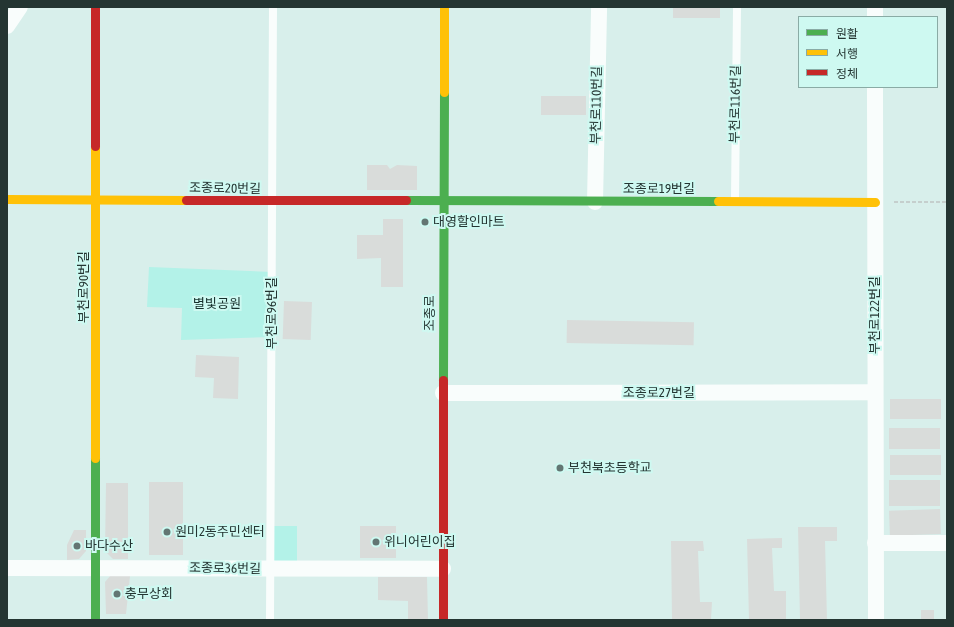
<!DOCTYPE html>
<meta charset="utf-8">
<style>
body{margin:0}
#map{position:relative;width:954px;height:627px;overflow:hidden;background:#d8efeb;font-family:"Asap Condensed","Noto Sans KR",sans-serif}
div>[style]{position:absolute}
.green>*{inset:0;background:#b3f2e8;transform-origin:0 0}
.building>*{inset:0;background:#d9dcda;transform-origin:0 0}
.path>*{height:2.5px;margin-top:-1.25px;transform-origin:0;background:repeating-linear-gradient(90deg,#c5cfcd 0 4px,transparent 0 6px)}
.lane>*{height:8px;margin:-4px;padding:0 4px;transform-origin:4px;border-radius:4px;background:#f9fdfc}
.street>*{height:16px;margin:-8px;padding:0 8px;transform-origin:8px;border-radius:8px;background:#f9fdfc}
.fast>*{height:9px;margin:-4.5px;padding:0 4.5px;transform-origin:4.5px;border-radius:4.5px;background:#4caf50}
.slow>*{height:9px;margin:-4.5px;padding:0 4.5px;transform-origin:4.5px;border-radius:4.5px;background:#ffc107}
.jam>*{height:9px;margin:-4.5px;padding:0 4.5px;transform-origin:4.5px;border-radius:4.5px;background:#c62828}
.dots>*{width:11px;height:11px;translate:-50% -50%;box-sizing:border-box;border:2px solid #cef9f1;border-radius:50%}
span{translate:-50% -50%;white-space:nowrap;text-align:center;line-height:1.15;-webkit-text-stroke:4px #cef9f1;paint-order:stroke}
.street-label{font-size:13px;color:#243532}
.poi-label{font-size:13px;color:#243532}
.left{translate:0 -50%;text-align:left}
.park-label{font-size:13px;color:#17302c}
.frame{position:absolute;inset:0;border:8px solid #243532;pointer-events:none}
.legend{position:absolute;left:798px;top:16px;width:140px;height:72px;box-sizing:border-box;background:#cef9f1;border:1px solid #8aaba5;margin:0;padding:5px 7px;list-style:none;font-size:12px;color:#243532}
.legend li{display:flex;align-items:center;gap:8px;height:20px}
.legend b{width:20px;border:1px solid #8aaba5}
</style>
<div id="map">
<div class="green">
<div style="clip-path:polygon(149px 267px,272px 272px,271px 337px,181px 340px,182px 308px,147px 307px)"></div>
<div style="left:271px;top:526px;width:26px;height:44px"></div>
</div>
<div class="building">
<div style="left:673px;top:7px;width:47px;height:11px"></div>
<div style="left:541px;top:96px;width:45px;height:19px"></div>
<div style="clip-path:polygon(367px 165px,387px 165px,390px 169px,397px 165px,417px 166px,417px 190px,367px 190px)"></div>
<div style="clip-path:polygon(383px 219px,403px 219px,403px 287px,381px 287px,381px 258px,357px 259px,357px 235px,383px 235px)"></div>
<div style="left:284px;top:301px;width:28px;height:38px;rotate:2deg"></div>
<div style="left:567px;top:320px;width:127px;height:23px;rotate:1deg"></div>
<div style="clip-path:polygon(196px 355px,239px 357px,238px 399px,213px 398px,214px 378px,195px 377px)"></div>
<div style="left:890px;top:399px;width:51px;height:20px"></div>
<div style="left:889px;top:428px;width:51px;height:21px"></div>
<div style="left:890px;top:455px;width:51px;height:20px"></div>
<div style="left:889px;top:480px;width:51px;height:26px"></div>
<div style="left:149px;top:482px;width:34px;height:73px"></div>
<div style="clip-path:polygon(106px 483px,128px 483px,128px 559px,113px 559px,105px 551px)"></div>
<div style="left:940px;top:509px;width:25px;height:51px;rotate:88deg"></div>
<div style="left:360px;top:526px;width:36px;height:32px"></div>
<div style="clip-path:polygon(798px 527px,837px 527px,837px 541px,825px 541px,827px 620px,800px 620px)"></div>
<div style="clip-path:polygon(74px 530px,86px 530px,86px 551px,79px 559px,67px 560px,67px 545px)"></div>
<div style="clip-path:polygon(782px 538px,782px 548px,772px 548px,774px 591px,786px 591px,786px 620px,749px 620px,747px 539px)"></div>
<div style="clip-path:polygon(671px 541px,703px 541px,704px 551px,698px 551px,700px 602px,712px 602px,711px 620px,672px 620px)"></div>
<div style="clip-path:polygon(111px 575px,130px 576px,126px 614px,106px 614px,105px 582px)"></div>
<div style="clip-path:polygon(378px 577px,427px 577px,428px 620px,408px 620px,408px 601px,378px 600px)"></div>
<div style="left:921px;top:610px;width:13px;height:10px"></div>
</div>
<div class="path">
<div style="left:894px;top:202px;width:53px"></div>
</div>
<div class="lane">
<div style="left:735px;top:200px;width:193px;rotate:-89.4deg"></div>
<div style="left:270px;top:620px;width:613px;rotate:-89.72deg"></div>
</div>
<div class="street">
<div style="left:875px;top:7px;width:10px;rotate:90deg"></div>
<div style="left:7px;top:26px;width:23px;rotate:-56deg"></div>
<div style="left:875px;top:87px;width:533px;rotate:89.89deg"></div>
<div style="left:595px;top:202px;width:195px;rotate:-88.8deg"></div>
<div style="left:443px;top:393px;width:432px;rotate:-0.1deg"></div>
<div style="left:875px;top:543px;width:72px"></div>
<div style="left:7px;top:568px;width:436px;rotate:0.1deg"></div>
</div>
<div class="fast">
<div style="left:406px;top:200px;width:312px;rotate:0.2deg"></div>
<div style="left:443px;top:380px;width:288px;rotate:-89.8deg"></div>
<div style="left:95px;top:458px;width:162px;rotate:90deg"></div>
</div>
<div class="slow">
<div style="left:444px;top:92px;width:85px;rotate:-90deg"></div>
<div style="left:95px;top:146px;width:312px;rotate:90deg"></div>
<div style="left:7px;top:199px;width:179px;rotate:0.3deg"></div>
<div style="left:718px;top:201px;width:157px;rotate:0.4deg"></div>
</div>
<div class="jam">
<div style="left:95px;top:7px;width:139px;rotate:90deg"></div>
<div style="left:186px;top:200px;width:220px"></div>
<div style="left:443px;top:620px;width:240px;rotate:-90deg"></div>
</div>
<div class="dots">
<div style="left:425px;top:222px;background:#637673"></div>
<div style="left:560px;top:468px;background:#637673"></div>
<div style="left:167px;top:532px;background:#637673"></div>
<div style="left:376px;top:542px;background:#637673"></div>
<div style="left:77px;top:546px;background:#637673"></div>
<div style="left:117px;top:594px;background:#637673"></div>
</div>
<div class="street-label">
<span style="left:736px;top:104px;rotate:-89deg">부천로116번길</span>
<span style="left:597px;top:105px;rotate:-89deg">부천로110번길</span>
<span style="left:225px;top:189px;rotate:1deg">조종로20번길</span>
<span style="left:659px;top:189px">조종로19번길</span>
<span style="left:84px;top:287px;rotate:-90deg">부천로90번길</span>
<span style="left:272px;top:313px;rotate:-90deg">부천로96번길</span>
<span style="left:430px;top:313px;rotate:-90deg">조종로</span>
<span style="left:875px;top:315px;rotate:-90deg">부천로122번길</span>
<span style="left:659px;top:393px">조종로27번길</span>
<span style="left:225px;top:569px;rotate:1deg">조종로36번길</span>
</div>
<div class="poi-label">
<span class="left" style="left:433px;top:222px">대영할인마트</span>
<span class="left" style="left:568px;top:468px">부천북초등학교</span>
<span class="left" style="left:175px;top:532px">원미2동주민센터</span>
<span class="left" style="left:384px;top:542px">위니어린이집</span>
<span class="left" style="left:85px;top:546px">바다수산</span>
<span class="left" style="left:125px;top:594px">충무상회</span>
</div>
<div class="park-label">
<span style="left:217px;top:304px">별빛공원</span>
</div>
<div class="frame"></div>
<ul class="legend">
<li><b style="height:5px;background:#4caf50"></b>원활</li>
<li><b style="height:5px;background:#ffc107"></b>서행</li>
<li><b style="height:5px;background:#c62828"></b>정체</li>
</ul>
</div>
